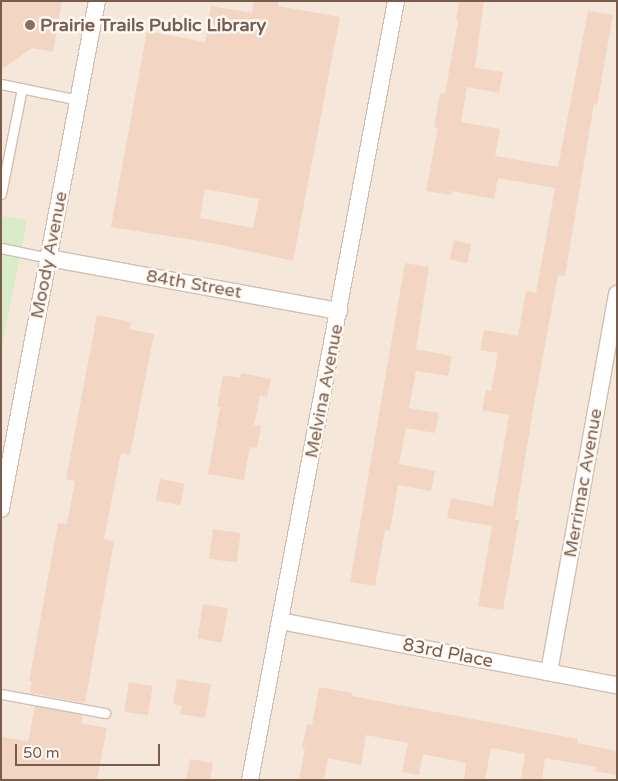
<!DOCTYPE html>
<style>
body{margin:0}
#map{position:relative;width:618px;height:781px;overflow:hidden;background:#fdf6ec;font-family:"Varela Round",sans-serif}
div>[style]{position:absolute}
.residential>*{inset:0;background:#f5e8da;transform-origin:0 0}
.green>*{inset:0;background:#d8ecc9}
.building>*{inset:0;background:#f3d5c3;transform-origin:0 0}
.roads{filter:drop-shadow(1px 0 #d1beb0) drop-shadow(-1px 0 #d1beb0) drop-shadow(0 1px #d1beb0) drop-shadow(0 -1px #d1beb0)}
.lane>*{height:9px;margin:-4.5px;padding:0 4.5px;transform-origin:4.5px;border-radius:4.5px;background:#fff}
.street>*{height:16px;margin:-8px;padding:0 8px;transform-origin:8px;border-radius:8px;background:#fff}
.dots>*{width:14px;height:14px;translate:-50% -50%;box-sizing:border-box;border:2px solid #fffaf3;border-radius:50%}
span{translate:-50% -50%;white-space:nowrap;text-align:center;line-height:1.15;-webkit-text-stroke:5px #fffaf3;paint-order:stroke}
.education-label{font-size:18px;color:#785e54;font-weight:700}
.left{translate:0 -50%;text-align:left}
.street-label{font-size:18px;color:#7a5c4d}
.frame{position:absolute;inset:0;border:2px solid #7a5c4d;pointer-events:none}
.scale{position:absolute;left:15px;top:744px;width:145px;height:22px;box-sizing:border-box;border:2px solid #7a5c4d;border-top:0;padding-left:6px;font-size:15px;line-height:18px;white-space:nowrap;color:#7a5c4d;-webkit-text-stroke:4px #fffaf3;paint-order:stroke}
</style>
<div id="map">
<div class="residential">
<div style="left:1px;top:1px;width:616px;height:779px"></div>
</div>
<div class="green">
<div style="clip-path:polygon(1px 216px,27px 220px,1px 351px)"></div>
</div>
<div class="building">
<div style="clip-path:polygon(1px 1px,62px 1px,53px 52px,32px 48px,1px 70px)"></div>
<div style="clip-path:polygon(evenodd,254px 1px,279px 1px,278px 6px,340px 17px,293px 261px,212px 243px,111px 227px,147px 31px,205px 42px,211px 6px,252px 13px,254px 1px,205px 189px,259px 199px,253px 228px,200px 218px,205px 189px)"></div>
<div style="clip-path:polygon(459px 1px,484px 1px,475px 68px,503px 72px,499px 93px,467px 87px,461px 122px,500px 129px,495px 156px,558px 167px,588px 11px,613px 15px,597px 105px,594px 104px,565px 276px,558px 275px,533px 410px,515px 520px,519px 520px,503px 610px,478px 606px,492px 526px,447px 518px,451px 498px,493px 506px,509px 415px,482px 410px,486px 390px,491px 391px,498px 353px,480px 350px,484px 330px,518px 336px,526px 291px,536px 293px,555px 188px,498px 178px,494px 199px,452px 191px,451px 195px,426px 191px,438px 128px,434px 127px,440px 93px,445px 94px,458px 21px,456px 20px)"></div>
<div style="left:454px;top:240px;width:18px;height:20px;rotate:13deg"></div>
<div style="clip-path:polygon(405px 263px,429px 267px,416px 349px,452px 356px,448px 376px,416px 371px,409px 408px,439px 413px,435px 433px,406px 428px,399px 464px,435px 471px,431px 491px,398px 485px,390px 531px,385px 530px,375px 586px,350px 582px)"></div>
<div style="clip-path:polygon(97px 315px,131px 322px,129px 329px,154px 334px,130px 455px,121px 453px,104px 539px,114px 541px,85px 703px,30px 693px,32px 681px,29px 681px,58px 523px,67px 524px,75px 481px,66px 479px)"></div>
<div style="clip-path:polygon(241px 373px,271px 379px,267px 397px,260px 396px,254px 425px,261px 426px,257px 448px,250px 447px,244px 480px,208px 474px,220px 407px,217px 407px,223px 375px,240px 378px)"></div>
<div style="left:160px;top:479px;width:25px;height:22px;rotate:11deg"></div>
<div style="left:213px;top:529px;width:28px;height:30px;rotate:8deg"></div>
<div style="left:203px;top:604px;width:25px;height:35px;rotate:9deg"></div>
<div style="clip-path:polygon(177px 679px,211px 684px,205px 718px,180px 714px,182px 706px,173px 704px)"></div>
<div style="left:129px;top:682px;width:24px;height:30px;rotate:9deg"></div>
<div style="clip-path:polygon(319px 687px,352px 693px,352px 696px,578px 739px,577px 743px,617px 751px,617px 775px,595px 771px,596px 767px,545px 758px,542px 780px,521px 780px,525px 754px,491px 748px,485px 780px,464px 780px,466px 763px,423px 754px,419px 775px,402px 772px,408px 743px,366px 735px,361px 765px,328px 758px,324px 780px,299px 780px,305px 748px,302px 748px,307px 724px,312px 725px)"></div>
<div style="clip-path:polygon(35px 706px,83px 715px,81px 723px,107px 728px,97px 780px,1px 780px,1px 737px,28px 741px)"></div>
<div style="clip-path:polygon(190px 759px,213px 763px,210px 780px,186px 780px)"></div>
</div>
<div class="roads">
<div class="lane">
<div style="left:1px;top:84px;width:80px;rotate:11.6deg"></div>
<div style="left:1px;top:194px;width:108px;rotate:-78.8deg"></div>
<div style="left:1px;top:248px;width:49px;rotate:11.8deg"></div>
<div style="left:1px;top:694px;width:106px;rotate:10.4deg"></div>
</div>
<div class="street">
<div style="left:49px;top:258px;width:295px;rotate:10.4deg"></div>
<div style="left:1px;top:509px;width:517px;rotate:-79.3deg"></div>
<div style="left:280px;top:621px;width:343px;rotate:10.8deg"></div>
<div style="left:549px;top:672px;width:384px;rotate:-79.8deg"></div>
<div style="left:250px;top:780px;width:793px;rotate:-79.38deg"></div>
</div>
</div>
<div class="dots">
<div style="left:30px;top:25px;background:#8d6e63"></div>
</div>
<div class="education-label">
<span class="left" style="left:40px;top:25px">Prairie Trails Public Library</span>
</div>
<div class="street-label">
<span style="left:49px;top:255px;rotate:-79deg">Moody Avenue</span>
<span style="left:194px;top:284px;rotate:10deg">84th Street</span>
<span style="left:324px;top:391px;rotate:-79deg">Melvina Avenue</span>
<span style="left:583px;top:483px;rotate:-80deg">Merrimac Avenue</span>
<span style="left:448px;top:653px;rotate:11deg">83rd Place</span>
</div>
<div class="frame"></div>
<div class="scale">50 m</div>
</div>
